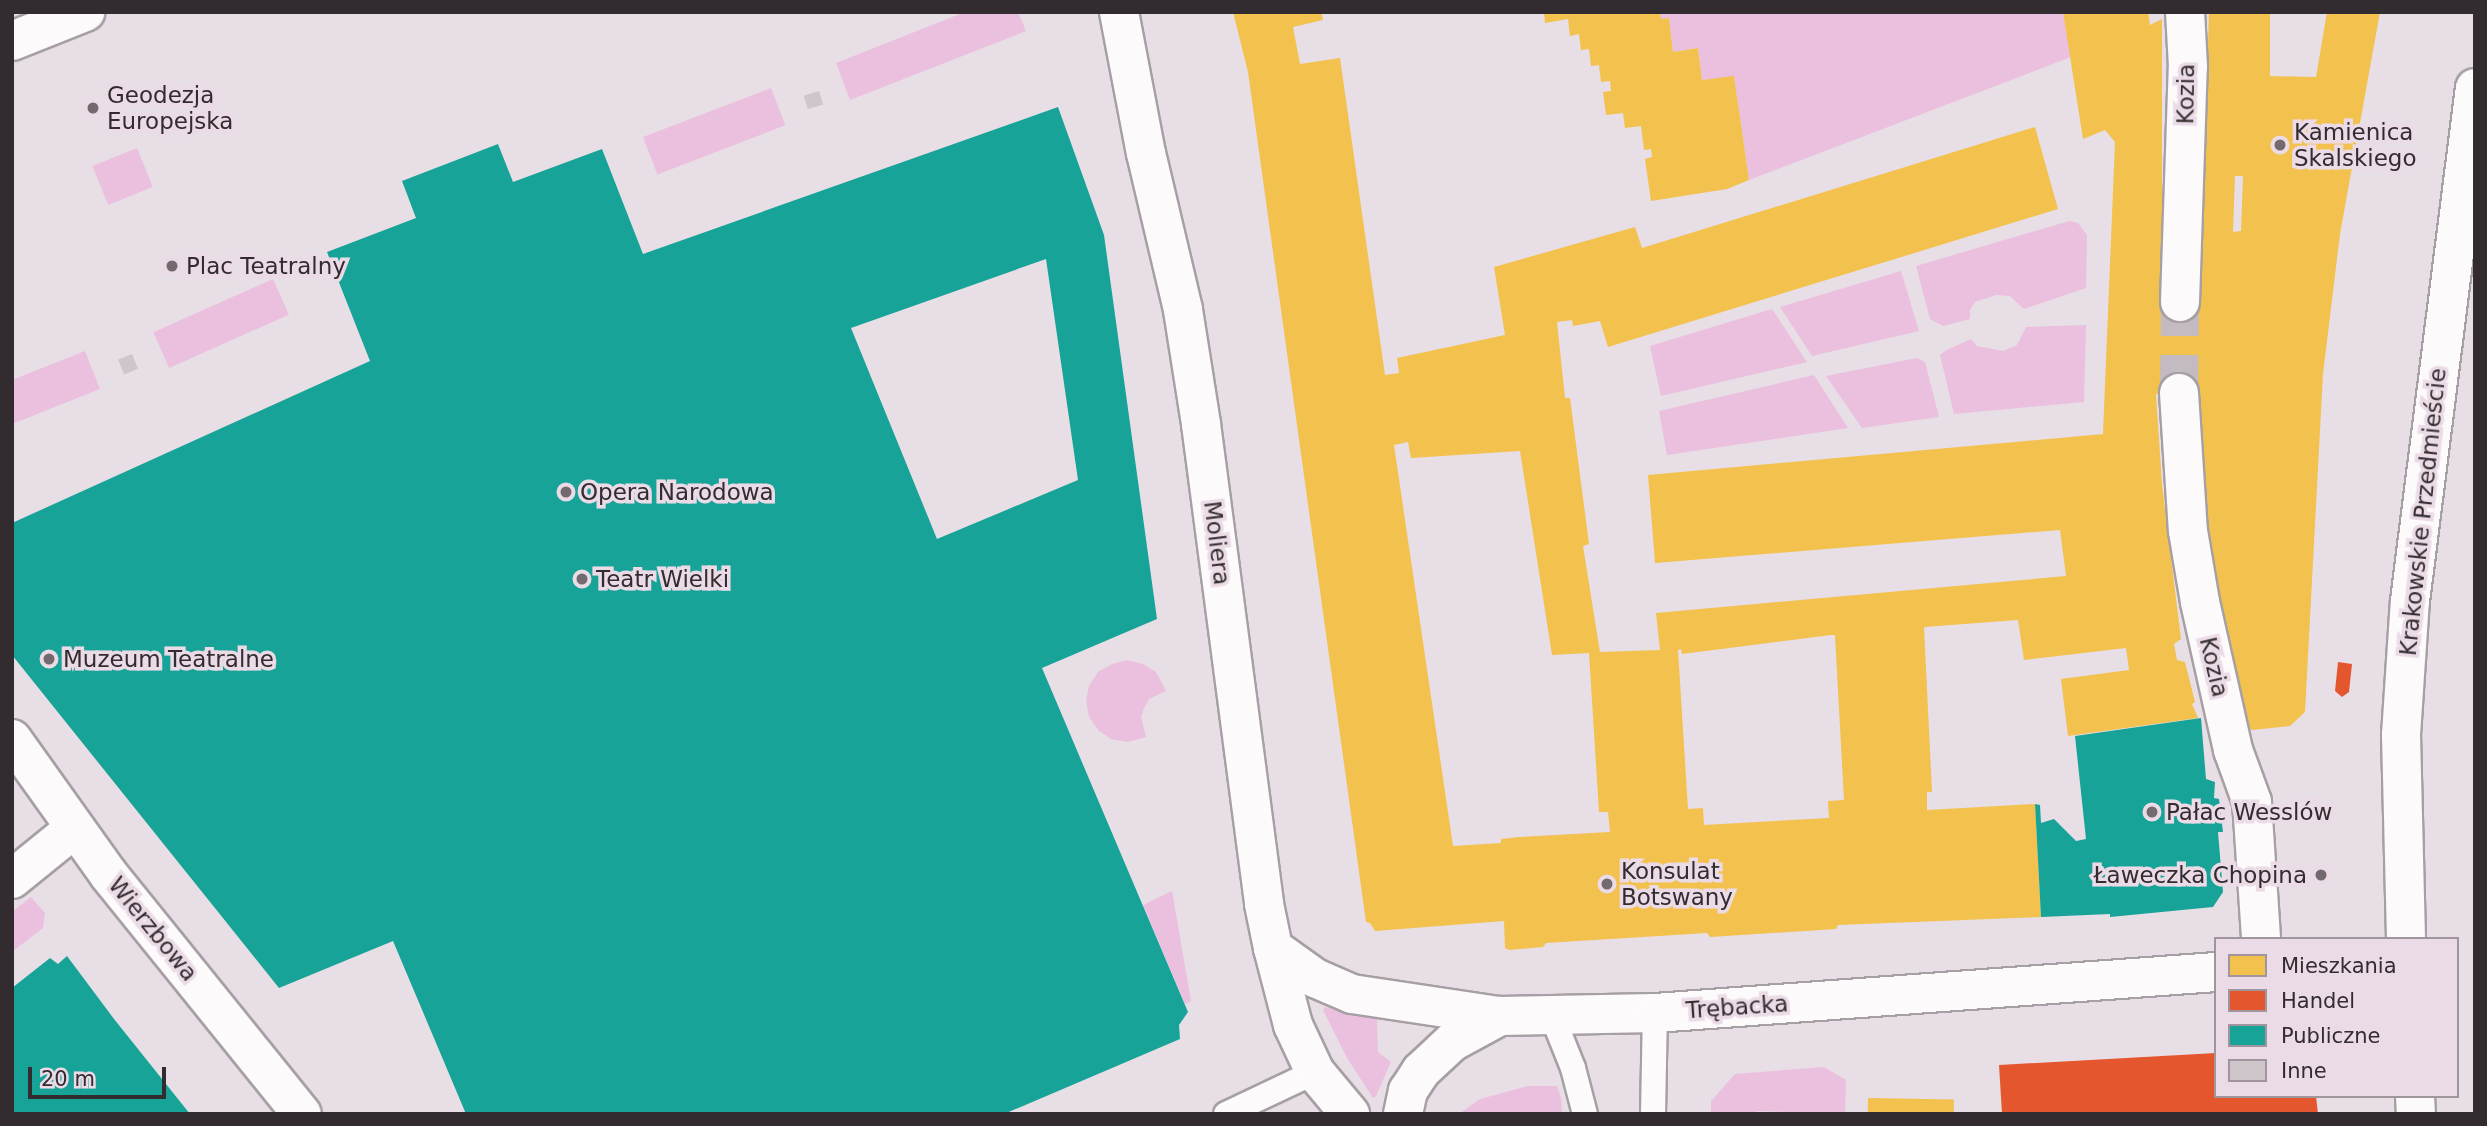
<!DOCTYPE html>
<meta charset="utf-8">
<style>
body{margin:0}
#map{position:relative;width:2487px;height:1126px;overflow:hidden;background:#e8dee5;font-family:"DejaVu Sans",sans-serif}
div>[style]{position:absolute}
.green>*{inset:0;background:#eac0de;transform-origin:0 0}
.homes>*{inset:0;background:#f2c14e;transform-origin:0 0}
.shops>*{inset:0;background:#e4572e}
.public>*{inset:0;background:#17a398}
.building>*{inset:0;background:#cec6cb;transform-origin:0 0}
.minor-tunnel>*{height:38px;margin-top:-19px;transform-origin:0;background:repeating-linear-gradient(90deg,#c4bac1 0 38px,transparent 0 57px)}
.roads{filter:drop-shadow(2px 0 #a69fa4) drop-shadow(-2px 0 #a69fa4) drop-shadow(0 2px #a69fa4) drop-shadow(0 -2px #a69fa4)}
.service>*{height:24px;margin:-12px;padding:0 12px;transform-origin:12px;border-radius:12px;background:#fcfafb}
.minor>*{height:38px;margin:-19px;padding:0 19px;transform-origin:19px;border-radius:19px;background:#fcfafb}
.tertiary>*{height:38px;margin:-19px;padding:0 19px;transform-origin:19px;border-radius:19px;background:#fcfafb}
.dots>*{width:19px;height:19px;translate:-50% -50%;box-sizing:border-box;border:4px solid #ebdbe6;border-radius:50%}
span{translate:-50% -50%;white-space:nowrap;text-align:center;line-height:1.15;-webkit-text-stroke:7px #ebdbe6;paint-order:stroke}
.street-label{font-size:23px;color:#322c30}
.poi-label{font-size:23px;color:#322c30}
.left{translate:0 -50%;text-align:left}
.right{translate:-100% -50%;text-align:right}
.frame{position:absolute;inset:0;border:14px solid #322c30;pointer-events:none}
.legend{position:absolute;left:2214px;top:937px;width:245px;height:161px;box-sizing:border-box;background:#ebdbe6;border:2px solid #a1959d;margin:0;padding:9px 12px;list-style:none;font-size:21px;color:#322c30}
.legend li{display:flex;align-items:center;gap:14px;height:35px}
.legend b{width:35px;border:2px solid #a1959d}
.scale{position:absolute;left:28px;top:1067px;width:138px;height:32px;box-sizing:border-box;border:4px solid #322c30;border-top:0;padding-left:9px;font-size:21px;line-height:24px;white-space:nowrap;color:#322c30;-webkit-text-stroke:5px #ebdbe6;paint-order:stroke}
</style>
<div id="map">
<div class="green">
<div style="clip-path:polygon(965px 12px,1018px 12px,1026px 31px,850px 100px,836px 63px)"></div>
<div style="clip-path:polygon(1660px 12px,2063px 12px,2071px 57px,1749px 180px,1734px 77px,1702px 80px,1698px 48px,1673px 52px,1669px 18px,1661px 19px)"></div>
<div style="left:771px;top:88px;width:40px;height:137px;rotate:69deg"></div>
<div style="left:137px;top:148px;width:42px;height:48px;rotate:68deg"></div>
<div style="clip-path:polygon(2069px 221px,2078px 223px,2087px 235px,2086px 288px,2024px 309px,2010px 296px,1996px 295px,1975px 302px,1970px 310px,1970px 319px,1943px 326px,1930px 319px,1916px 266px)"></div>
<div style="clip-path:polygon(1901px 271px,1919px 331px,1812px 356px,1780px 307px)"></div>
<div style="left:273px;top:279px;width:39px;height:131px;rotate:66deg"></div>
<div style="clip-path:polygon(1772px 309px,1807px 362px,1661px 396px,1650px 346px)"></div>
<div style="clip-path:polygon(2086px 325px,2084px 402px,1954px 414px,1940px 355px,1947px 350px,1971px 339px,1977px 346px,2003px 351px,2017px 345px,2026px 327px)"></div>
<div style="clip-path:polygon(85px 351px,100px 389px,12px 424px,12px 380px)"></div>
<div style="clip-path:polygon(1917px 358px,1925px 362px,1939px 417px,1862px 428px,1826px 376px)"></div>
<div style="clip-path:polygon(1814px 375px,1848px 428px,1667px 455px,1659px 411px)"></div>
<div style="clip-path:polygon(1127px 660px,1143px 664px,1156px 672px,1166px 691px,1149px 699px,1144px 708px,1141px 717px,1146px 737px,1127px 742px,1111px 739px,1098px 730px,1089px 717px,1086px 701px,1089px 686px,1098px 672px,1112px 664px)"></div>
<div style="clip-path:polygon(1172px 891px,1191px 1001px,1185px 1004px,1143px 905px)"></div>
<div style="clip-path:polygon(31px 897px,45px 913px,43px 928px,12px 952px,12px 912px)"></div>
<div style="clip-path:polygon(1325px 1007px,1354px 1016px,1377px 1018px,1378px 1052px,1391px 1062px,1376px 1096px,1373px 1098px,1347px 1058px,1323px 1010px)"></div>
<div style="clip-path:polygon(1824px 1067px,1846px 1080px,1845px 1114px,1757px 1111px,1756px 1114px,1711px 1114px,1711px 1101px,1735px 1074px)"></div>
<div style="clip-path:polygon(1528px 1086px,1557px 1086px,1561px 1098px,1562px 1114px,1459px 1114px,1480px 1099px)"></div>
</div>
<div class="homes">
<div style="clip-path:polygon(evenodd,1233px 12px,1321px 12px,1323px 20px,1293px 27px,1300px 64px,1340px 58px,1385px 375px,1399px 373px,1397px 358px,1505px 335px,1494px 267px,1635px 227px,1642px 248px,2035px 127px,2058px 209px,1608px 347px,1600px 321px,1573px 326px,1572px 320px,1557px 322px,1565px 398px,1570px 398px,1589px 544px,1583px 546px,1600px 652px,1660px 650px,1656px 613px,2066px 576px,2060px 530px,1655px 563px,1648px 475px,2103px 434px,2115px 142px,2105px 130px,2083px 139px,2063px 12px,2148px 12px,2150px 25px,2162px 19px,2162px 300px,2200px 303px,2209px 12px,2270px 12px,2270px 76px,2316px 77px,2327px 12px,2380px 12px,2340px 234px,2323px 374px,2305px 712px,2290px 726px,2252px 730px,2236px 717px,2179px 393px,2156px 394px,2162px 484px,2181px 639px,2174px 644px,2177px 660px,2185px 662px,2195px 702px,2192px 704px,2198px 718px,2068px 736px,2061px 679px,2129px 670px,2126px 648px,2024px 660px,2018px 620px,1924px 627px,1932px 792px,1927px 792px,1927px 810px,2035px 804px,2041px 917px,1838px 925px,1836px 929px,1710px 937px,1707px 933px,1546px 943px,1543px 947px,1509px 950px,1505px 948px,1504px 921px,1375px 931px,1370px 923px,1366px 922px,1248px 72px,1233px 12px,2235px 176px,2243px 176px,2241px 231px,2233px 232px,2235px 176px,1233px 12px,1408px 442px,1411px 458px,1520px 451px,1552px 655px,1589px 653px,1599px 812px,1608px 812px,1610px 832px,1520px 837px,1501px 839px,1501px 843px,1453px 846px,1394px 445px,1408px 442px,1233px 12px,1831px 635px,1835px 635px,1844px 800px,1828px 801px,1829px 818px,1704px 825px,1703px 808px,1688px 809px,1678px 650px,1681px 649px,1682px 654px,1831px 635px)"></div>
<div style="clip-path:polygon(1544px 12px,1660px 12px,1661px 19px,1669px 18px,1673px 52px,1698px 48px,1702px 80px,1734px 76px,1749px 180px,1727px 189px,1651px 201px,1645px 159px,1652px 157px,1651px 149px,1644px 150px,1641px 126px,1625px 128px,1623px 113px,1606px 115px,1603px 92px,1611px 91px,1610px 81px,1601px 82px,1599px 65px,1591px 66px,1589px 49px,1581px 50px,1579px 34px,1570px 36px,1568px 19px,1545px 23px)"></div>
<div style="left:1868px;top:1098px;width:86px;height:16px;rotate:1deg"></div>
</div>
<div class="shops">
<div style="clip-path:polygon(2338px 662px,2352px 664px,2349px 692px,2342px 697px,2335px 691px)"></div>
<div style="clip-path:polygon(2216px 1053px,2216px 1096px,2316px 1096px,2318px 1114px,2002px 1114px,1999px 1065px)"></div>
</div>
<div class="public">
<div style="clip-path:polygon(evenodd,1058px 107px,1104px 235px,1157px 619px,1042px 668px,1188px 1012px,1179px 1025px,1180px 1039px,1004px 1114px,466px 1114px,393px 941px,279px 988px,12px 655px,12px 523px,370px 361px,327px 252px,416px 218px,402px 181px,498px 144px,513px 182px,602px 149px,643px 254px,1058px 107px,1046px 259px,1078px 480px,937px 539px,851px 328px,1046px 259px)"></div>
<div style="clip-path:polygon(2201px 718px,2206px 779px,2215px 782px,2214px 798px,2219px 799px,2223px 832px,2218px 832px,2223px 892px,2213px 907px,2110px 917px,2110px 914px,2041px 917px,2035px 804px,2040px 805px,2041px 823px,2054px 819px,2076px 841px,2086px 839px,2075px 736px)"></div>
<div style="clip-path:polygon(67px 956px,114px 1019px,190px 1114px,12px 1114px,12px 988px,50px 958px,58px 964px)"></div>
</div>
<div class="building">
<div style="left:819px;top:91px;width:14px;height:16px;rotate:73deg"></div>
<div style="left:132px;top:354px;width:16px;height:15px;rotate:68deg"></div>
</div>
<div class="minor-tunnel">
<div style="left:2179px;top:393px;width:91px;rotate:-89.4deg"></div>
</div>
<div class="roads">
<div class="service">
<div style="left:1551px;top:1013px;width:59px;rotate:68.2deg"></div>
<div style="left:1573px;top:1068px;width:48px;rotate:75.4deg"></div>
<div style="left:1226px;top:1114px;width:98px;rotate:-25.3deg"></div>
<div style="left:1653px;top:1114px;width:101px;rotate:-88.9deg"></div>
</div>
<div class="minor">
<div style="left:2180px;top:302px;width:235px;rotate:-88.1deg"></div>
<div style="left:2188px;top:67px;width:55px;rotate:-93.1deg"></div>
<div style="left:2179px;top:393px;width:138px;rotate:86.3deg"></div>
<div style="left:2188px;top:531px;width:72px;rotate:80.4deg"></div>
<div style="left:2200px;top:602px;width:152px;rotate:77.4deg"></div>
<div style="left:2233px;top:750px;width:55px;rotate:69.9deg"></div>
<div style="left:2252px;top:802px;width:137px;rotate:86.2deg"></div>
<div style="left:12px;top:879px;width:81px;rotate:-39deg"></div>
<div style="left:2406px;top:939px;width:204px;rotate:-91.4deg"></div>
<div style="left:2401px;top:735px;width:134px;rotate:-86.2deg"></div>
<div style="left:2410px;top:601px;width:517px;rotate:-82.78deg"></div>
<div style="left:1273px;top:948px;width:52px;rotate:35.5deg"></div>
<div style="left:1315px;top:978px;width:40px;rotate:23.4deg"></div>
<div style="left:1352px;top:994px;width:150px;rotate:8.5deg"></div>
<div style="left:1500px;top:1016px;width:155px;rotate:-1.1deg"></div>
<div style="left:1655px;top:1013px;width:562px;rotate:-4.18deg"></div>
<div style="left:2415px;top:1096px;width:18px;rotate:87deg"></div>
<div style="left:1403px;top:1114px;width:24px;rotate:-78deg"></div>
<div style="left:1408px;top:1091px;width:24px;rotate:-57deg"></div>
<div style="left:1421px;top:1071px;width:42px;rotate:-43.1deg"></div>
<div style="left:1452px;top:1042px;width:55px;rotate:-28.4deg"></div>
</div>
<div class="tertiary">
<div style="left:1119px;top:12px;width:144px;rotate:79.2deg"></div>
<div style="left:1146px;top:153px;width:161px;rotate:76.7deg"></div>
<div style="left:1183px;top:310px;width:115px;rotate:81deg"></div>
<div style="left:1201px;top:424px;width:484px;rotate:82.5deg"></div>
<div style="left:1264px;top:904px;width:45px;rotate:78.4deg"></div>
<div style="left:1273px;top:948px;width:80px;rotate:75.4deg"></div>
<div style="left:1293px;top:1025px;width:52px;rotate:64.9deg"></div>
<div style="left:1315px;top:1072px;width:55px;rotate:50.2deg"></div>
<div style="left:12px;top:41px;width:79px;rotate:-21.7deg"></div>
<div style="left:12px;top:739px;width:167px;rotate:54.5deg"></div>
<div style="left:109px;top:875px;width:307px;rotate:51.1deg"></div>
</div>
</div>
<div class="dots">
<div style="left:93px;top:108px;background:#726a6f"></div>
<div style="left:2280px;top:145px;background:#726a6f"></div>
<div style="left:172px;top:266px;background:#726a6f"></div>
<div style="left:566px;top:492px;background:#726a6f"></div>
<div style="left:582px;top:579px;background:#726a6f"></div>
<div style="left:49px;top:659px;background:#726a6f"></div>
<div style="left:2152px;top:812px;background:#726a6f"></div>
<div style="left:2321px;top:875px;background:#726a6f"></div>
<div style="left:1607px;top:884px;background:#726a6f"></div>
</div>
<div class="street-label">
<span style="left:2186px;top:94px;rotate:-89deg">Kozia</span>
<span style="left:2423px;top:512px;rotate:-84deg">Krakowskie Przedmieście</span>
<span style="left:1217px;top:543px;rotate:83deg">Moliera</span>
<span style="left:2214px;top:667px;rotate:77deg">Kozia</span>
<span style="left:153px;top:929px;rotate:51deg">Wierzbowa</span>
<span style="left:1737px;top:1007px;rotate:-4deg">Trębacka</span>
</div>
<div class="poi-label">
<span class="left" style="left:107px;top:108px">Geodezja<br>Europejska</span>
<span class="left" style="left:2294px;top:145px">Kamienica<br>Skalskiego</span>
<span class="left" style="left:186px;top:266px">Plac Teatralny</span>
<span class="left" style="left:580px;top:492px">Opera Narodowa</span>
<span class="left" style="left:596px;top:579px">Teatr Wielki</span>
<span class="left" style="left:63px;top:659px">Muzeum Teatralne</span>
<span class="left" style="left:2166px;top:812px">Pałac Wesslów</span>
<span class="left" style="left:1621px;top:884px">Konsulat<br>Botswany</span>
<span class="right" style="left:2307px;top:875px">Ławeczka Chopina</span>
</div>
<div class="frame"></div>
<ul class="legend">
<li><b style="height:19px;background:#f2c14e"></b>Mieszkania</li>
<li><b style="height:19px;background:#e4572e"></b>Handel</li>
<li><b style="height:19px;background:#17a398"></b>Publiczne</li>
<li><b style="height:19px;background:#cec6cb"></b>Inne</li>
</ul>
<div class="scale">20 m</div>
</div>
